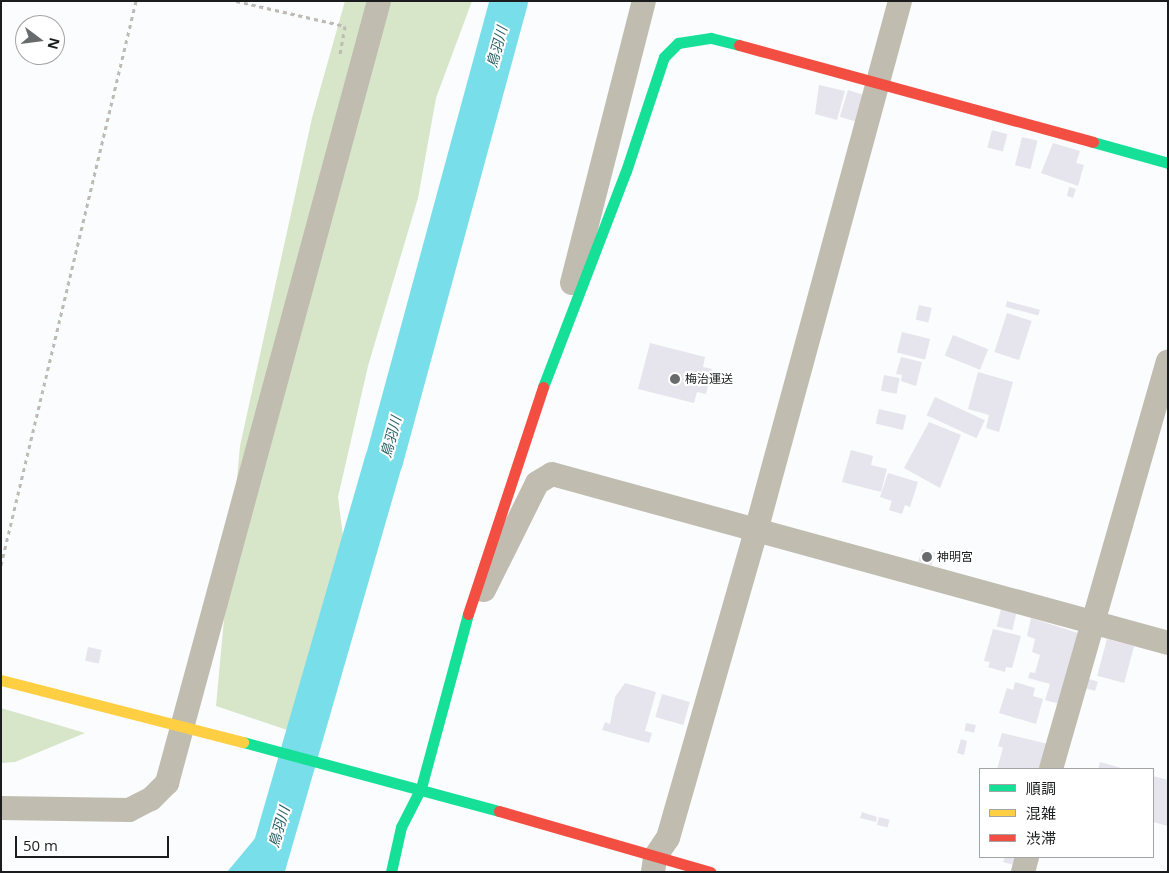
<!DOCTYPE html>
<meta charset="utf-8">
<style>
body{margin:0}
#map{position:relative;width:1169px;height:873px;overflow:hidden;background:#fafcfd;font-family:"Open Sans","Noto Sans JP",sans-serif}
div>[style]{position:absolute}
.green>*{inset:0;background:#d7e5c9}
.water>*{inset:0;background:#77deea}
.river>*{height:38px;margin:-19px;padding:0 19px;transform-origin:19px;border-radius:19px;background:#77deea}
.building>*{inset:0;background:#e6e4ed;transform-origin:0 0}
.path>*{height:3px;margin-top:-1.5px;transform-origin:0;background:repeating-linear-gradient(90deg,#bdbbb3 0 4px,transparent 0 8px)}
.street>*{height:24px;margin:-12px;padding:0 12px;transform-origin:12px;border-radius:12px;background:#c0bcb0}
.fast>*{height:11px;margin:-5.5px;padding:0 5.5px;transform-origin:5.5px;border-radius:5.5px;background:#16e098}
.slow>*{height:11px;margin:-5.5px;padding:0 5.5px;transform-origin:5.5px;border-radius:5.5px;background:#ffcf43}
.jam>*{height:11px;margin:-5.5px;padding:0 5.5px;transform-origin:5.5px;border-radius:5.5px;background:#f24e42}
.dots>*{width:14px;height:14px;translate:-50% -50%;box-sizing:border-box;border:2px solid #fff;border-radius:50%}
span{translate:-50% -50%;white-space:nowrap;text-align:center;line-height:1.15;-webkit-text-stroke:4px #fff;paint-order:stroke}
.poi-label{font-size:12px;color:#1b1c1d}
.left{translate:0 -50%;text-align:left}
.water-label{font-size:14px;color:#235d64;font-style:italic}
.frame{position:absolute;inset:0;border:2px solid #1b1c1d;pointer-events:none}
.legend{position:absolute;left:979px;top:768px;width:175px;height:90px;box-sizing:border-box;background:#fff;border:1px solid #a4a4a5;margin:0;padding:6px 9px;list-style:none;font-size:15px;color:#1b1c1d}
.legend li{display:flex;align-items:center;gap:10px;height:25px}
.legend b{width:25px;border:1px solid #a4a4a5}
.north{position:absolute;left:15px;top:15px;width:50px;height:50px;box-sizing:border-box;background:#fff;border:1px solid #a4a4a5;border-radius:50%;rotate:105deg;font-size:14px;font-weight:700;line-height:20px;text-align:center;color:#1b1c1d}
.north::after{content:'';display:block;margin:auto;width:18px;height:22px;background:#696a6b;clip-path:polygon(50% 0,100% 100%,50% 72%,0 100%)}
.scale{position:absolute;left:15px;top:836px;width:154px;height:22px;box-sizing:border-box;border:2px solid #1b1c1d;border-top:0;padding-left:6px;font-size:15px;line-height:18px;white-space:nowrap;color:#1b1c1d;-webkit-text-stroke:4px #fff;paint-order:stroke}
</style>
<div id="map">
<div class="green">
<div style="clip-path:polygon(345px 1px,472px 1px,436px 98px,418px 198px,368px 366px,338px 497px,344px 544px,296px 733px,216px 706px,240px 446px,312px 118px)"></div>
<div style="clip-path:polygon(1px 708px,85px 733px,15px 762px,1px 763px)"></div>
</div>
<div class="water">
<div style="clip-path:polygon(281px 790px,272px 872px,227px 872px,263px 829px)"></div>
</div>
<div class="river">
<div style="left:265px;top:872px;width:428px;rotate:-73.9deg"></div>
<div style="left:384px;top:461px;width:477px;rotate:-74.8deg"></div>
</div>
<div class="building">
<div style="clip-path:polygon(819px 85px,845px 91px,837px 120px,815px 114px)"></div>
<div style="left:848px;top:90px;width:17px;height:28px;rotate:17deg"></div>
<div style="left:992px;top:130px;width:16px;height:18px;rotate:15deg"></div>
<div style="left:1022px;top:137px;width:16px;height:29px;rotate:14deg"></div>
<div style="clip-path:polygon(1053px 143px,1080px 151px,1076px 163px,1084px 165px,1078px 186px,1041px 173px)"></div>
<div style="clip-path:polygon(1069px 187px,1076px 189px,1073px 198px,1067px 196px)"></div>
<div style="left:1007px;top:301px;width:34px;height:6px;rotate:15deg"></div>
<div style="left:919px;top:305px;width:13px;height:15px;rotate:13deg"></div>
<div style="left:1007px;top:313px;width:26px;height:41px;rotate:18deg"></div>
<div style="left:902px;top:332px;width:29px;height:21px;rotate:14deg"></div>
<div style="left:953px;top:335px;width:38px;height:22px;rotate:22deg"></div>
<div style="clip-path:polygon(650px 343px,705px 357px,703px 367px,712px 369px,706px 394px,697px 392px,694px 403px,638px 389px)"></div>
<div style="clip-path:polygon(901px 357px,922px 362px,916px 386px,901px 381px,902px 375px,896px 374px)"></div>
<div style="clip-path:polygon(978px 372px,1013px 382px,999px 432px,986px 428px,989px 415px,968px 409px)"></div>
<div style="left:884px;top:375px;width:16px;height:16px;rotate:11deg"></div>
<div style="left:935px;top:397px;width:55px;height:20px;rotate:25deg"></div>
<div style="left:879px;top:409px;width:28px;height:15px;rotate:13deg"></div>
<div style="clip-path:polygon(929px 422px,961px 435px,940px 488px,904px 468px)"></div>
<div style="clip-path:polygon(851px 450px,873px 456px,871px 465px,887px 469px,881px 492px,842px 482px)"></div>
<div style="clip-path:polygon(888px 473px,918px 482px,910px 507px,905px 505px,902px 514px,889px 510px,892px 501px,880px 497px)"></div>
<div style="left:922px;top:549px;width:14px;height:13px;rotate:17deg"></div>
<div style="left:1001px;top:609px;width:16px;height:18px;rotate:14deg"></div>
<div style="clip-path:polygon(1031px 618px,1078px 633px,1060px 704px,1045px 700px,1050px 684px,1028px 678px,1030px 672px,1035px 673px,1040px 655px,1032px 652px,1035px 639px,1027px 636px)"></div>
<div style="clip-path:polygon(993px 629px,1021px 636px,1012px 668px,1006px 667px,1005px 672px,988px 667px,990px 662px,984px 661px)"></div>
<div style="left:1107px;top:639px;width:28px;height:38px;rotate:15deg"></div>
<div style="left:88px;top:647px;width:14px;height:14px;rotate:12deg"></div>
<div style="clip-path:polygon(1087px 678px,1098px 682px,1095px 691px,1085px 688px)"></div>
<div style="clip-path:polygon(1015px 682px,1035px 688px,1033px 696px,1043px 699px,1036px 724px,999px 713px,1007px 688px,1013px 690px)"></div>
<div style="clip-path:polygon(625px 683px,656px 692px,645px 731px,652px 733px,649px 743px,602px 730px,605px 722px,610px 724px,615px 697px)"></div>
<div style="left:662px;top:694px;width:29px;height:24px;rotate:16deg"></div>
<div style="left:966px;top:723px;width:10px;height:8px;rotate:11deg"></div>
<div style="clip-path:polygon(1002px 733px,1048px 744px,1040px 769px,997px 769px,1003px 748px,998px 746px)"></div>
<div style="clip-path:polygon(961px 739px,967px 741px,964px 755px,957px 753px)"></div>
<div style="clip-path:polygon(1100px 762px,1125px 769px,1098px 769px)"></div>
<div style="clip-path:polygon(1153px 776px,1168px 780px,1168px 826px,1153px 822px)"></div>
<div style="clip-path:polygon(862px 812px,877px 817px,876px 822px,860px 818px)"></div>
<div style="left:879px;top:817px;width:11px;height:8px;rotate:15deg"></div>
<div style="clip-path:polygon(1005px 857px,1017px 857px,1014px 865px,1003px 862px)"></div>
</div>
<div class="path">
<div style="left:236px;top:1px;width:112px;rotate:12.9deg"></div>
<div style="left:345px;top:26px;width:29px;rotate:100deg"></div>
<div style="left:1px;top:565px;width:580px;rotate:-76.54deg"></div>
</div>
<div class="street">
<div style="left:572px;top:283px;width:291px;rotate:-75.7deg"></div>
<div style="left:484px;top:590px;width:119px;rotate:-63.6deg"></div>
<div style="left:537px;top:483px;width:17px;rotate:-31deg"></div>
<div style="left:552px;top:474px;width:639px;rotate:15.34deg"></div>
<div style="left:1051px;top:769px;width:424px;rotate:-74deg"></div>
<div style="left:1px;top:808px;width:128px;rotate:0.9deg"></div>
<div style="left:129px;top:810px;width:25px;rotate:-27deg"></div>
<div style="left:151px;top:799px;width:23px;rotate:-45deg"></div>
<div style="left:167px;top:783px;width:810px;rotate:-74.83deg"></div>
<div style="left:653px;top:872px;width:15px;rotate:-82deg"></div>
<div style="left:655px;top:857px;width:23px;rotate:-56deg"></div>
<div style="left:668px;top:838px;width:319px;rotate:-74deg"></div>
<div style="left:756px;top:531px;width:549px;rotate:-74.8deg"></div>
<div style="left:1023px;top:872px;width:16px;rotate:-75deg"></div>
</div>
<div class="fast">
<div style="left:1093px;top:142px;width:78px;rotate:15.6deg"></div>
<div style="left:543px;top:387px;width:231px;rotate:-69deg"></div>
<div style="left:626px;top:171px;width:120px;rotate:-71.6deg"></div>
<div style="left:664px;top:57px;width:20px;rotate:-45deg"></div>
<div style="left:678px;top:43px;width:33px;rotate:-9deg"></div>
<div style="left:711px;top:38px;width:29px;rotate:14deg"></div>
<div style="left:243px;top:742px;width:265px;rotate:15.1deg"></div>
<div style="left:391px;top:872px;width:46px;rotate:-77.5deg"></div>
<div style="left:401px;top:827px;width:44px;rotate:-62.9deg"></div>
<div style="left:421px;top:788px;width:180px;rotate:-74.9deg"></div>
</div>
<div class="slow">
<div style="left:1px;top:680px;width:250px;rotate:14.4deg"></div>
</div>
<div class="jam">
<div style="left:739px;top:45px;width:367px;rotate:15.3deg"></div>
<div style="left:468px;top:614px;width:239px;rotate:-71.7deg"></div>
<div style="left:499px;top:811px;width:220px;rotate:16.1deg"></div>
</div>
<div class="dots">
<div style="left:675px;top:379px;background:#696a6b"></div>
<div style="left:927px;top:557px;background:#696a6b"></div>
</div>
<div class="poi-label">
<span class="left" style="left:685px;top:379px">梅治運送</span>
<span class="left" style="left:937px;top:557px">神明宮</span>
</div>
<div class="water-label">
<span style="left:497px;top:47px;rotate:-75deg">鳥羽川</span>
<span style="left:391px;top:437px;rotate:-75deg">鳥羽川</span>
<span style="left:279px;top:827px;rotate:-74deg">鳥羽川</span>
</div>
<div class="frame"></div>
<ul class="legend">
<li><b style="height:6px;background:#16e098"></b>順調</li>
<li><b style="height:6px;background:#ffcf43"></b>混雑</li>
<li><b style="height:6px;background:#f24e42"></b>渋滞</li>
</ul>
<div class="north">N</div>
<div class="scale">50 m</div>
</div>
